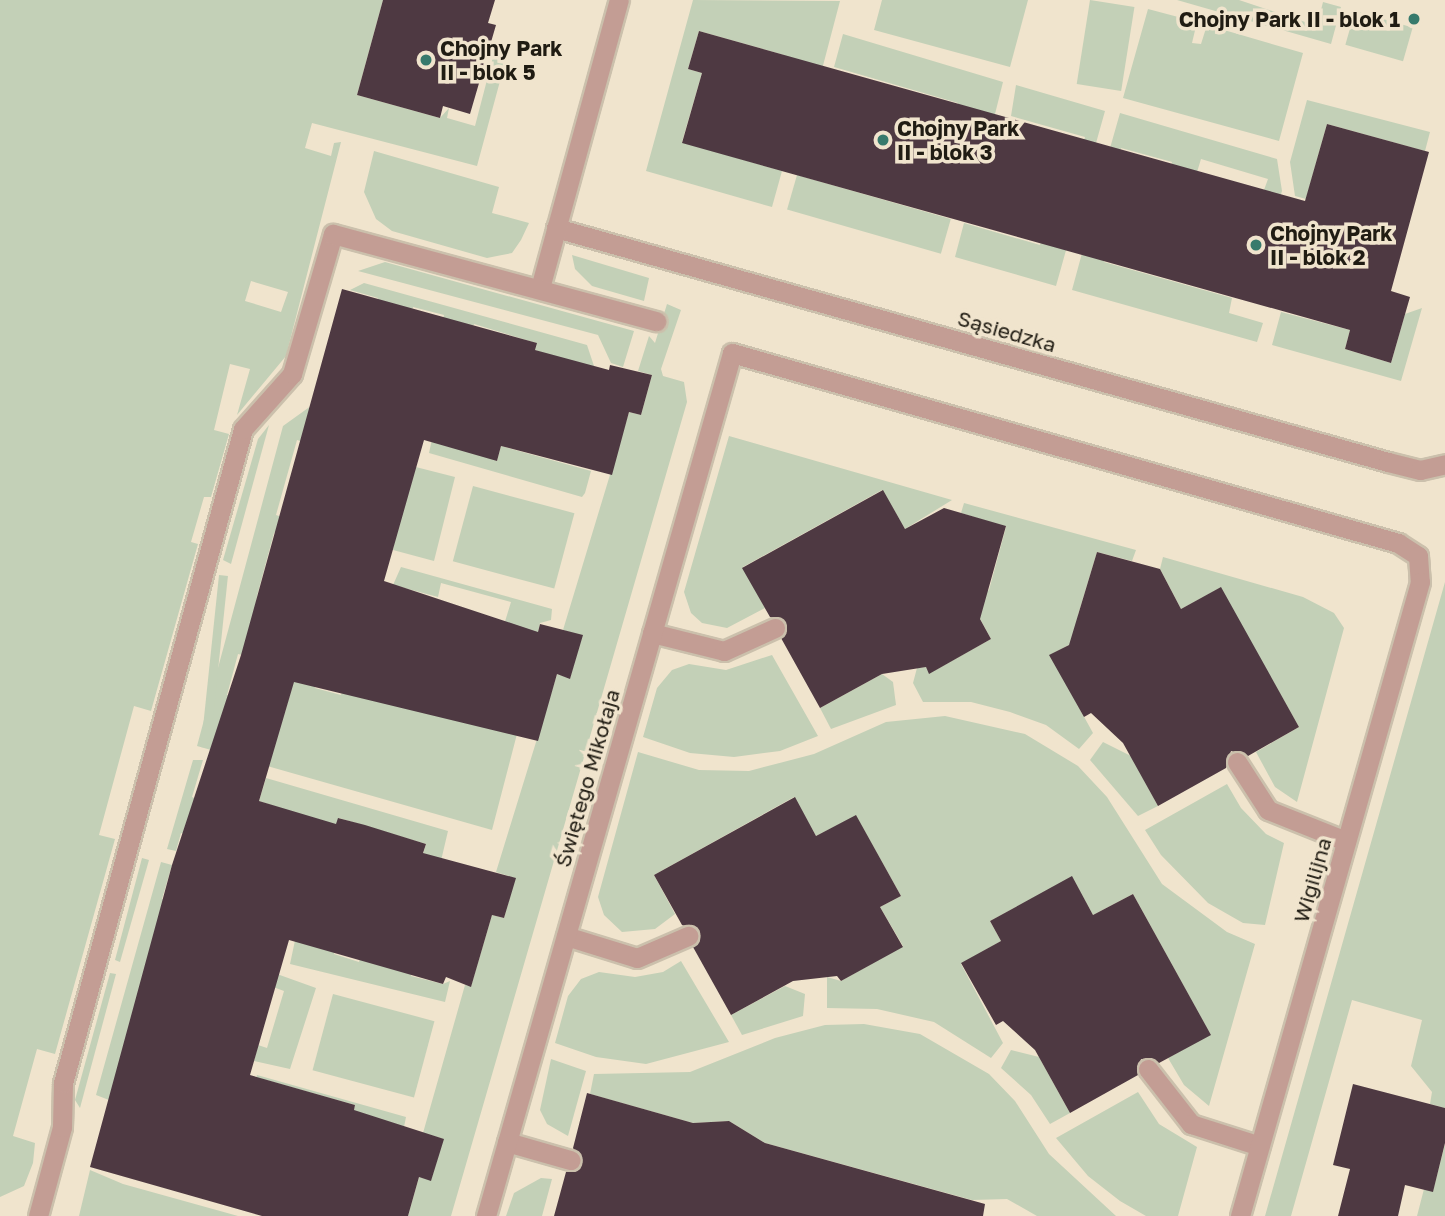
<!DOCTYPE html>
<meta charset="utf-8">
<style>
body{margin:0}
#map{position:relative;width:1445px;height:1216px;overflow:hidden;background:#f0e4cd;font-family:"Golos Text",sans-serif}
div>[style]{position:absolute}
.green>*{inset:0;background:#c3d0b7;transform-origin:0 0}
.building>*{inset:0;background:#4e3942}
.roads{filter:drop-shadow(2px 0 #cbc0ac) drop-shadow(-2px 0 #cbc0ac) drop-shadow(0 2px #cbc0ac) drop-shadow(0 -2px #cbc0ac)}
.service>*{height:19px;margin:-9.5px;padding:0 9.5px;transform-origin:9.5px;border-radius:9.5px;background:#c39d94}
.dots>*{width:19px;height:19px;translate:-50% -50%;box-sizing:border-box;border:4px solid #f0e4cd;border-radius:50%}
span{translate:-50% -50%;white-space:nowrap;text-align:center;line-height:1.15;-webkit-text-stroke:7px #f0e4cd;paint-order:stroke}
.poi-label{font-size:21px;color:#201c13;font-weight:700}
.right{translate:-100% -50%;text-align:right}
.left{translate:0 -50%;text-align:left}
.street-label{font-size:21px;color:#201c13}
</style>
<div id="map">
<div class="green">
<div style="clip-path:polygon(evenodd,0 0,383px 0,357px 95px,440px 118px,449px 108px,447px 118px,475px 126px,493px 57px,506px 59px,477px 166px,312px 123px,305px 148px,331px 156px,334px 143px,341px 142px,286px 356px,237px 415px,250px 369px,230px 364px,214px 430px,229px 434px,211px 497px,204px 497px,191px 542px,198px 544px,151px 711px,134px 706px,99px 835px,115px 839px,55px 1054px,37px 1049px,13px 1136px,35px 1143px,33px 1163px,24px 1186px,0 1197px,0 0,251px 281px,288px 292px,281px 312px,245px 301px,251px 281px)"></div>
<div style="clip-path:polygon(693px 0,840px 1px,820px 77px,784px 55px,699px 31px,688px 69px,702px 73px,682px 142px,782px 171px,772px 207px,646px 171px)"></div>
<div style="clip-path:polygon(882px 0,1028px 0,1010px 67px,874px 30px)"></div>
<div style="left:1090px;top:0;width:45px;height:85px;rotate:9deg"></div>
<div style="clip-path:polygon(1177px 0,1239px 0,1317px 26px,1323px 2px,1341px 7px,1331px 44px)"></div>
<div style="clip-path:polygon(1148px 9px,1197px 22px,1192px 43px,1201px 44px,1207px 25px,1303px 53px,1279px 141px,1123px 98px)"></div>
<div style="left:1355px;top:11px;width:60px;height:35px;rotate:16deg"></div>
<div style="clip-path:polygon(843px 34px,1003px 82px,992px 126px,955px 115px,958px 103px,834px 67px)"></div>
<div style="clip-path:polygon(1016px 85px,1105px 111px,1056px 286px,955px 257px,964px 223px,1040px 245px,1063px 167px,1075px 171px,1085px 137px,1011px 116px)"></div>
<div style="clip-path:polygon(1307px 100px,1430px 132px,1425px 151px,1327px 124px,1306px 199px,1295px 196px,1290px 162px)"></div>
<div style="clip-path:polygon(1120px 113px,1277px 159px,1282px 191px,1277px 207px,1264px 190px,1268px 179px,1201px 159px,1194px 182px,1168px 175px,1172px 162px,1121px 148px,1112px 181px,1093px 208px)"></div>
<div style="clip-path:polygon(374px 151px,499px 187px,492px 213px,529px 223px,521px 240px,512px 253px,487px 258px,392px 231px,376px 219px,364px 192px)"></div>
<div style="left:797px;top:175px;width:160px;height:36px;rotate:16deg"></div>
<div style="clip-path:polygon(1091px 220px,1114px 227px,1104px 262px,1232px 298px,1229px 313px,1263px 323px,1257px 342px,1072px 290px)"></div>
<div style="clip-path:polygon(572px 255px,649px 278px,644px 301px,592px 286px,575px 269px)"></div>
<div style="clip-path:polygon(385px 262px,634px 331px,623px 367px,611px 363px,598px 335px,358px 271px)"></div>
<div style="clip-path:polygon(364px 283px,587px 345px,596px 372px,535px 350px,536px 343px,474px 324px,470px 337px,431px 362px,444px 315px,413px 307px,409px 321px,375px 311px,378px 298px,350px 290px)"></div>
<div style="clip-path:polygon(667px 304px,681px 310px,661px 369px,663px 376px,684px 382px,687px 402px,451px 1216px,408px 1216px,419px 1177px,431px 1180px,443px 1139px,423px 1133px,465px 985px,471px 986px,492px 915px,504px 918px,515px 878px,496px 872px,557px 674px,570px 678px,582px 636px,563px 630px,629px 412px,641px 415px,652px 375px,638px 371px,649px 336px,655px 343px)"></div>
<div style="clip-path:polygon(1422px 308px,1401px 381px,1272px 345px,1281px 312px,1350px 330px,1345px 349px,1391px 363px,1405px 314px)"></div>
<div style="clip-path:polygon(322px 398px,309px 444px,297px 440px,276px 515px,288px 519px,274px 533px,257px 596px,250px 657px,238px 654px,227px 695px,285px 712px,297px 668px,318px 675px,315px 688px,341px 695px,353px 651px,517px 734px,492px 830px,197px 746px,283px 426px)"></div>
<div style="clip-path:polygon(269px 425px,231px 564px,223px 560px,258px 439px)"></div>
<div style="clip-path:polygon(434px 430px,497px 461px,501px 446px,591px 471px,585px 493px,582px 497px,429px 453px)"></div>
<div style="clip-path:polygon(729px 436px,952px 500px,905px 529px,882px 490px,743px 567px,765px 608px,727px 628px,702px 623px,691px 613px,684px 592px)"></div>
<div style="clip-path:polygon(404px 464px,455px 477px,434px 561px,393px 550px)"></div>
<div style="left:473px;top:486px;width:105px;height:78px;rotate:15deg"></div>
<div style="clip-path:polygon(964px 503px,1136px 550px,1132px 561px,1097px 552px,1078px 615px,1089px 634px,1050px 655px,1093px 733px,1079px 749px,1046px 725px,1010px 712px,971px 702px,923px 702px,913px 683px,917px 668px,926px 667px,930px 673px,991px 639px,970px 600px,989px 590px,1006px 527px,961px 513px)"></div>
<div style="clip-path:polygon(1163px 557px,1303px 597px,1334px 613px,1344px 628px,1297px 802px,1275px 787px,1256px 752px,1299px 727px,1220px 588px,1181px 609px,1160px 569px)"></div>
<div style="clip-path:polygon(401px 567px,552px 609px,551px 620px,540px 623px,537px 637px,503px 628px,511px 602px,441px 583px,438px 597px,393px 585px)"></div>
<div style="left:219px;top:575px;width:9px;height:173px;rotate:6deg"></div>
<div style="clip-path:polygon(1445px 582px,1445px 1108px,1430px 1104px,1432px 1092px,1411px 1066px,1422px 1020px,1352px 1000px,1291px 1216px,1265px 1216px)"></div>
<div style="clip-path:polygon(772px 655px,818px 736px,780px 751px,734px 757px,690px 753px,643px 737px,657px 688px,672px 670px,689px 664px,726px 670px)"></div>
<div style="clip-path:polygon(882px 674px,893px 682px,896px 705px,831px 729px,820px 708px)"></div>
<div style="clip-path:polygon(945px 716px,1025px 734px,1078px 766px,1107px 797px,1162px 884px,1227px 932px,1255px 944px,1209px 1106px,1184px 1085px,1168px 1058px,1210px 1034px,1133px 894px,1093px 915px,1072px 877px,990px 921px,1001px 941px,961px 964px,1003px 1043px,991px 1058px,934px 1022px,877px 1009px,827px 1008px,827px 977px,841px 981px,903px 946px,880px 907px,901px 896px,856px 816px,816px 836px,794px 797px,654px 875px,675px 914px,655px 929px,622px 932px,604px 915px,598px 897px,638px 752px,699px 770px,749px 771px,814px 754px,886px 722px)"></div>
<div style="clip-path:polygon(1103px 742px,1131px 756px,1158px 806px,1138px 816px,1090px 760px)"></div>
<div style="clip-path:polygon(193px 760px,203px 760px,192px 797px,203px 802px,193px 836px,181px 833px,176px 851px,167px 849px)"></div>
<div style="clip-path:polygon(266px 778px,448px 831px,440px 865px,421px 860px,426px 844px,339px 818px,336px 827px,259px 801px)"></div>
<div style="clip-path:polygon(1227px 784px,1241px 808px,1266px 834px,1284px 843px,1265px 925px,1243px 923px,1208px 903px,1161px 855px,1145px 830px)"></div>
<div style="clip-path:polygon(142px 858px,149px 860px,120px 962px,115px 960px)"></div>
<div style="clip-path:polygon(161px 862px,172px 865px,162px 899px,176px 904px,109px 1100px,96px 1095px)"></div>
<div style="clip-path:polygon(297px 931px,336px 943px,334px 954px,359px 962px,363px 949px,414px 965px,411px 976px,443px 984px,450px 981px,445px 1002px,290px 964px)"></div>
<div style="clip-path:polygon(681px 961px,729px 1042px,646px 1064px,596px 1057px,555px 1043px,568px 996px,581px 979px,599px 972px,635px 977px,663px 972px)"></div>
<div style="clip-path:polygon(110px 973px,116px 974px,80px 1108px,75px 1100px)"></div>
<div style="clip-path:polygon(277px 974px,316px 988px,290px 1069px,254px 1061px,258px 1045px,267px 1048px,284px 991px,273px 987px)"></div>
<div style="clip-path:polygon(785px 986px,805px 994px,803px 1016px,742px 1035px,731px 1015px)"></div>
<div style="left:333px;top:994px;width:105px;height:79px;rotate:15deg"></div>
<div style="clip-path:polygon(864px 1024px,920px 1034px,989px 1074px,1015px 1101px,1049px 1154px,1116px 1216px,1037px 1216px,1007px 1199px,972px 1200px,765px 1143px,729px 1121px,693px 1123px,590px 1094px,594px 1074px,690px 1072px,775px 1038px,825px 1025px)"></div>
<div style="clip-path:polygon(1011px 1050px,1039px 1057px,1070px 1113px,1050px 1124px,1031px 1095px,1001px 1068px)"></div>
<div style="clip-path:polygon(551px 1059px,586px 1071px,568px 1136px,547px 1124px,540px 1110px)"></div>
<div style="clip-path:polygon(257px 1075px,406px 1117px,404px 1127px,352px 1116px,355px 1105px,266px 1080px,253px 1089px)"></div>
<div style="clip-path:polygon(1138px 1092px,1159px 1124px,1197px 1147px,1178px 1216px,1146px 1216px,1120px 1201px,1088px 1176px,1056px 1138px)"></div>
<div style="clip-path:polygon(1445px 1144px,1445px 1216px,1417px 1216px,1424px 1189px,1433px 1191px)"></div>
<div style="clip-path:polygon(90px 1170px,123px 1184px,238px 1216px,79px 1216px)"></div>
<div style="clip-path:polygon(541px 1178px,552px 1179px,542px 1216px,506px 1216px,514px 1193px)"></div>
</div>
<div class="building">
<div style="clip-path:polygon(383px 0,495px 0,488px 23px,496px 25px,470px 114px,443px 106px,440px 118px,357px 95px)"></div>
<div style="clip-path:polygon(699px 31px,1305px 201px,1327px 124px,1429px 152px,1391px 291px,1410px 297px,1391px 363px,1345px 349px,1350px 330px,682px 143px,702px 73px,688px 69px)"></div>
<div style="clip-path:polygon(342px 289px,537px 343px,535px 350px,609px 370px,610px 365px,652px 375px,641px 415px,629px 412px,612px 475px,501px 446px,497px 461px,424px 440px,384px 581px,538px 632px,540px 624px,583px 635px,570px 679px,557px 674px,538px 741px,294px 682px,259px 801px,336px 824px,338px 818px,365px 825px,426px 844px,423px 853px,516px 878px,504px 918px,492px 915px,471px 987px,446px 977px,443px 984px,289px 940px,250px 1075px,355px 1105px,354px 1110px,444px 1139px,431px 1181px,419px 1177px,408px 1216px,262px 1216px,90px 1167px,172px 865px,241px 655px)"></div>
<div style="clip-path:polygon(883px 490px,905px 529px,944px 508px,1006px 526px,980px 619px,991px 639px,929px 674px,926px 667px,882px 674px,820px 708px,781px 638px,786px 622px,770px 617px,742px 568px)"></div>
<div style="clip-path:polygon(1097px 552px,1160px 569px,1181px 609px,1221px 587px,1299px 727px,1248px 756px,1231px 751px,1226px 768px,1158px 806px,1123px 743px,1091px 713px,1084px 717px,1049px 655px,1069px 645px)"></div>
<div style="clip-path:polygon(795px 797px,816px 836px,856px 815px,901px 896px,880px 907px,903px 947px,841px 981px,837px 976px,793px 981px,731px 1015px,693px 947px,699px 931px,682px 925px,654px 875px)"></div>
<div style="clip-path:polygon(1072px 876px,1093px 915px,1133px 894px,1211px 1035px,1159px 1063px,1141px 1059px,1138px 1075px,1070px 1113px,1035px 1050px,1003px 1021px,996px 1025px,961px 963px,1001px 941px,990px 921px)"></div>
<div style="clip-path:polygon(1353px 1084px,1445px 1108px,1445px 1143px,1433px 1192px,1405px 1185px,1398px 1216px,1338px 1216px,1350px 1169px,1333px 1165px)"></div>
<div style="clip-path:polygon(587px 1093px,693px 1123px,729px 1121px,765px 1143px,985px 1204px,983px 1216px,554px 1216px,566px 1172px,582px 1163px,573px 1148px)"></div>
</div>
<div class="roads">
<div class="service">
<div style="left:556px;top:228px;width:864px;rotate:15.71deg"></div>
<div style="left:1388px;top:462px;width:33px;rotate:14deg"></div>
<div style="left:1420px;top:470px;width:26px;rotate:-13deg"></div>
<div style="left:540px;top:288px;width:299px;rotate:-74.7deg"></div>
<div style="left:652px;top:633px;width:74px;rotate:14deg"></div>
<div style="left:724px;top:651px;width:56px;rotate:-24.3deg"></div>
<div style="left:1237px;top:762px;width:57px;rotate:57.1deg"></div>
<div style="left:1268px;top:810px;width:84px;rotate:21.7deg"></div>
<div style="left:566px;top:936px;width:74px;rotate:17.2deg"></div>
<div style="left:637px;top:958px;width:56px;rotate:-23.3deg"></div>
<div style="left:1148px;top:1069px;width:70px;rotate:52deg"></div>
<div style="left:1191px;top:1124px;width:72px;rotate:17.7deg"></div>
<div style="left:507px;top:1142px;width:66px;rotate:15.9deg"></div>
<div style="left:38px;top:1216px;width:92px;rotate:-74.9deg"></div>
<div style="left:62px;top:1127px;width:44px;rotate:-88.7deg"></div>
<div style="left:63px;top:1083px;width:678px;rotate:-74.61deg"></div>
<div style="left:243px;top:429px;width:74px;rotate:-48.3deg"></div>
<div style="left:292px;top:374px;width:146px;rotate:-73.7deg"></div>
<div style="left:333px;top:234px;width:335px;rotate:15.1deg"></div>
<div style="left:486px;top:1216px;width:897px;rotate:-74.09deg"></div>
<div style="left:732px;top:353px;width:693px;rotate:15.92deg"></div>
<div style="left:1398px;top:543px;width:24px;rotate:33deg"></div>
<div style="left:1418px;top:556px;width:26px;rotate:86deg"></div>
<div style="left:1420px;top:582px;width:659px;rotate:105.85deg"></div>
</div>
</div>
<div class="dots">
<div style="left:1414px;top:19px;background:#377a6c"></div>
<div style="left:426px;top:60px;background:#377a6c"></div>
<div style="left:883px;top:140px;background:#377a6c"></div>
<div style="left:1256px;top:245px;background:#377a6c"></div>
</div>
<div class="poi-label">
<span class="right" style="left:1400px;top:19px">Chojny Park II - blok 1</span>
<span class="left" style="left:440px;top:60px">Chojny Park<br>II - blok 5</span>
<span class="left" style="left:897px;top:140px">Chojny Park<br>II - blok 3</span>
<span class="left" style="left:1270px;top:245px">Chojny Park<br>II - blok 2</span>
</div>
<div class="street-label">
<span style="left:1007px;top:331px;rotate:16deg">Sąsiedzka</span>
<span style="left:587px;top:778px;rotate:-74deg">Świętego Mikołaja</span>
<span style="left:1312px;top:880px;rotate:-74deg">Wigilijna</span>
</div>
</div>
